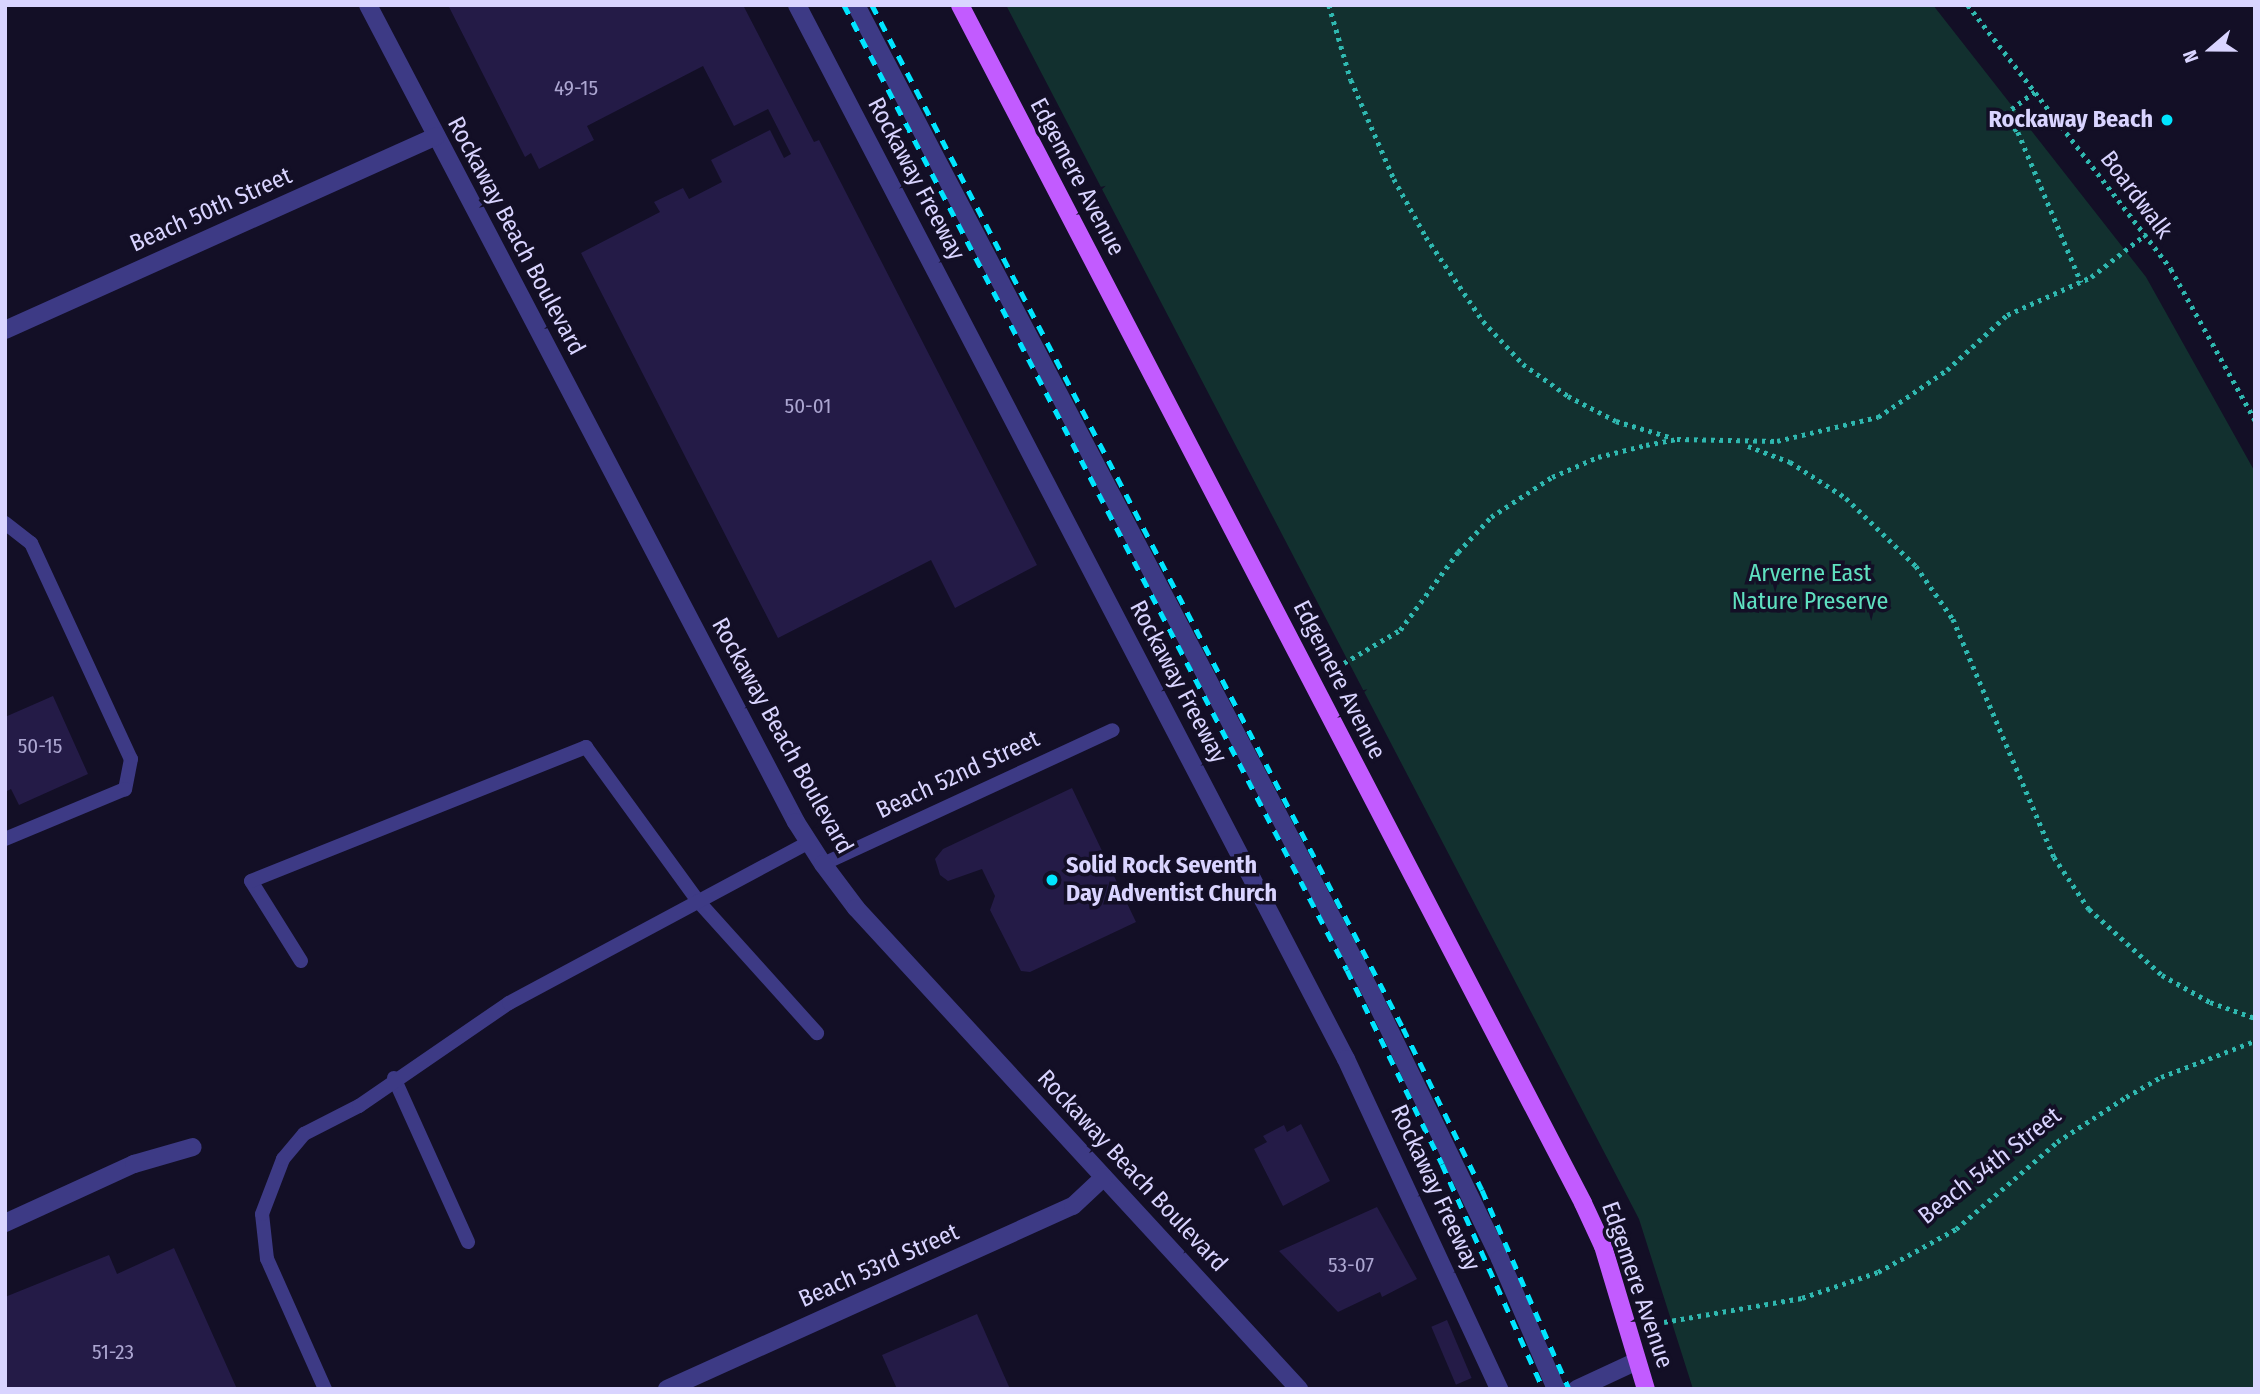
<!DOCTYPE html>
<style>
body{margin:0}
#map{position:relative;width:2260px;height:1394px;overflow:hidden;background:#130f26;font-family:"Fira Sans Condensed",sans-serif}
div>[style]{position:absolute}
.green>*{inset:0;background:#12302f}
.building>*{inset:0;background:#241b47;transform-origin:0 0}
.path>*{height:4.5px;margin-top:-2.25px;transform-origin:0;background:repeating-linear-gradient(90deg,#2fb8b0 0 3.5px,transparent 0 8.5px)}
.service>*{height:14px;margin:-7px;padding:0 7px;transform-origin:7px;border-radius:7px;background:#3d3a85}
.minor>*{height:18px;margin:-9px;padding:0 9px;transform-origin:9px;border-radius:9px;background:#3d3a85}
.tertiary>*{height:18px;margin:-9px;padding:0 9px;transform-origin:9px;border-radius:9px;background:#3d3a85}
.primary>*{height:18px;margin:-9px;padding:0 9px;transform-origin:9px;border-radius:9px;background:#c25bff}
.rail>*{height:5px;margin-top:-2.5px;transform-origin:0;background:repeating-linear-gradient(90deg,#00e5ff 0 10px,transparent 0 19px)}
.dots>*{width:19px;height:19px;translate:-50% -50%;box-sizing:border-box;border:4px solid #130f26;border-radius:50%}
span{translate:-50% -50%;white-space:nowrap;text-align:center;line-height:1.15;-webkit-text-stroke:7px #130f26;paint-order:stroke}
.number-label{font-size:21px;color:#aca6d1}
.number-label span{-webkit-text-stroke-width:0}
.poi-label{font-size:24px;color:#d9d4ff;font-weight:700}
.right{translate:-100% -50%;text-align:right}
.left{translate:0 -50%;text-align:left}
.street-label{font-size:24px;color:#d9d4ff}
.park-label{font-size:24px;color:#5fe0c0}
.frame{position:absolute;inset:0;border:7px solid #d9d4ff;pointer-events:none}
.north{position:absolute;left:2176px;top:14px;width:70px;height:70px;-webkit-text-stroke:5px #130f26;paint-order:stroke;rotate:250deg;font-size:19px;font-weight:700;line-height:28px;text-align:center;color:#d9d4ff}
.north::after{content:'';display:block;margin:auto;width:24px;height:32px;background:#d9d4ff;clip-path:polygon(50% 0,100% 100%,50% 72%,0 100%)}
</style>
<div id="map">
<div class="green">
<div style="clip-path:polygon(1006px 5px,1933px 5px,2146px 277px,2255px 472px,2255px 1389px,1693px 1389px,1639px 1219px)"></div>
</div>
<div class="building">
<div style="clip-path:polygon(448px 5px,743px 5px,814px 142px,819px 140px,1037px 565px,955px 608px,931px 560px,778px 638px,581px 253px,660px 212px,654px 202px,683px 188px,689px 199px,722px 182px,711px 160px,770px 130px,784px 158px,791px 154px,768px 109px,734px 126px,703px 66px,587px 126px,594px 140px,539px 169px,531px 153px,525px 157px)"></div>
<div style="clip-path:polygon(53px 696px,88px 774px,19px 805px,11px 789px,5px 792px,5px 717px)"></div>
<div style="clip-path:polygon(1072px 788px,1136px 922px,1030px 972px,1021px 971px,990px 910px,995px 896px,982px 869px,948px 881px,940px 875px,935px 859px,943px 849px)"></div>
<div style="clip-path:polygon(1301px 1124px,1330px 1181px,1283px 1206px,1254px 1149px,1267px 1142px,1263px 1136px,1284px 1125px,1287px 1132px)"></div>
<div style="clip-path:polygon(1377px 1207px,1417px 1279px,1382px 1297px,1380px 1292px,1338px 1312px,1279px 1251px)"></div>
<div style="clip-path:polygon(174px 1248px,237px 1389px,5px 1389px,5px 1297px,109px 1255px,117px 1274px)"></div>
<div style="clip-path:polygon(977px 1314px,1010px 1389px,897px 1389px,882px 1355px)"></div>
<div style="left:1447px;top:1320px;width:63px;height:17px;rotate:67deg"></div>
</div>
<div class="path">
<div style="left:1329px;top:5px;width:78px;rotate:73.7deg"></div>
<div style="left:1351px;top:80px;width:108px;rotate:66.5deg"></div>
<div style="left:1394px;top:179px;width:66px;rotate:61.1deg"></div>
<div style="left:1426px;top:237px;width:102px;rotate:55.8deg"></div>
<div style="left:1483px;top:321px;width:59px;rotate:47.1deg"></div>
<div style="left:1523px;top:364px;width:55px;rotate:35.4deg"></div>
<div style="left:1568px;top:396px;width:54px;rotate:27.5deg"></div>
<div style="left:1616px;top:421px;width:59px;rotate:16.6deg"></div>
<div style="left:1968px;top:5px;width:333px;rotate:52.4deg"></div>
<div style="left:2171px;top:269px;width:173px;rotate:60.9deg"></div>
<div style="left:2035px;top:92px;width:39px;rotate:143deg"></div>
<div style="left:2004px;top:115px;width:22px;rotate:51deg"></div>
<div style="left:2018px;top:132px;width:163px;rotate:67.2deg"></div>
<div style="left:1748px;top:446px;width:45px;rotate:20.9deg"></div>
<div style="left:1790px;top:462px;width:67px;rotate:32.7deg"></div>
<div style="left:1846px;top:498px;width:98px;rotate:44.2deg"></div>
<div style="left:1916px;top:566px;width:65px;rotate:55.1deg"></div>
<div style="left:1953px;top:619px;width:259px;rotate:67deg"></div>
<div style="left:2054px;top:857px;width:63px;rotate:56.1deg"></div>
<div style="left:2089px;top:909px;width:98px;rotate:42.1deg"></div>
<div style="left:2162px;top:975px;width:55px;rotate:29.4deg"></div>
<div style="left:2210px;top:1002px;width:48px;rotate:19.6deg"></div>
<div style="left:1344px;top:663px;width:65px;rotate:-30.5deg"></div>
<div style="left:1400px;top:630px;width:97px;rotate:-53.4deg"></div>
<div style="left:1458px;top:552px;width:48px;rotate:-46.7deg"></div>
<div style="left:1491px;top:517px;width:73px;rotate:-33.3deg"></div>
<div style="left:1552px;top:477px;width:50px;rotate:-23.5deg"></div>
<div style="left:1598px;top:457px;width:49px;rotate:-14deg"></div>
<div style="left:1646px;top:445px;width:32px;rotate:-11deg"></div>
<div style="left:1677px;top:439px;width:100px;rotate:1.1deg"></div>
<div style="left:1777px;top:441px;width:104px;rotate:-13.4deg"></div>
<div style="left:1878px;top:417px;width:83px;rotate:-34.3deg"></div>
<div style="left:1947px;top:370px;width:81px;rotate:-42.5deg"></div>
<div style="left:2007px;top:315px;width:92px;rotate:-24.3deg"></div>
<div style="left:2091px;top:277px;width:70px;rotate:-38deg"></div>
<div style="left:1664px;top:1322px;width:140px;rotate:-9.9deg"></div>
<div style="left:1802px;top:1298px;width:80px;rotate:-18.9deg"></div>
<div style="left:1878px;top:1272px;width:89px;rotate:-28.9deg"></div>
<div style="left:1956px;top:1229px;width:133px;rotate:-40.7deg"></div>
<div style="left:2057px;top:1142px;width:82px;rotate:-33.1deg"></div>
<div style="left:2126px;top:1097px;width:40px;rotate:-29.7deg"></div>
<div style="left:2161px;top:1077px;width:101px;rotate:-21deg"></div>
</div>
<div class="service">
<div style="left:5px;top:523px;width:33px;rotate:38deg"></div>
<div style="left:31px;top:543px;width:238px;rotate:65.2deg"></div>
<div style="left:131px;top:759px;width:31px;rotate:101deg"></div>
<div style="left:125px;top:789px;width:130px;rotate:157.4deg"></div>
<div style="left:823px;top:864px;width:319px;rotate:-24.8deg"></div>
<div style="left:301px;top:961px;width:94px;rotate:-122deg"></div>
<div style="left:251px;top:881px;width:361px;rotate:-21.8deg"></div>
<div style="left:586px;top:747px;width:190px;rotate:54deg"></div>
<div style="left:698px;top:901px;width:178px;rotate:48deg"></div>
<div style="left:394px;top:1078px;width:180px;rotate:65.7deg"></div>
<div style="left:325px;top:1389px;width:142px;rotate:-114deg"></div>
<div style="left:267px;top:1259px;width:45px;rotate:-96.3deg"></div>
<div style="left:262px;top:1214px;width:59px;rotate:-69.1deg"></div>
<div style="left:283px;top:1159px;width:33px;rotate:-50deg"></div>
<div style="left:304px;top:1134px;width:62px;rotate:-27deg"></div>
<div style="left:359px;top:1106px;width:182px;rotate:-34.5deg"></div>
<div style="left:509px;top:1003px;width:340px;rotate:-28.2deg"></div>
</div>
<div class="minor">
<div style="left:368px;top:5px;width:922px;rotate:62.35deg"></div>
<div style="left:796px;top:822px;width:50px;rotate:57.3deg"></div>
<div style="left:823px;top:864px;width:55px;rotate:53.1deg"></div>
<div style="left:856px;top:908px;width:654px;rotate:47.35deg"></div>
<div style="left:5px;top:330px;width:473px;rotate:-24.2deg"></div>
<div style="left:5px;top:1223px;width:142px;rotate:-24.6deg"></div>
<div style="left:134px;top:1164px;width:61px;rotate:-16.1deg"></div>
<div style="left:667px;top:1389px;width:445px;rotate:-24.3deg"></div>
<div style="left:1073px;top:1206px;width:42px;rotate:-43.1deg"></div>
<div style="left:1577px;top:1389px;width:66px;rotate:-25deg"></div>
</div>
<div class="tertiary">
<div style="left:797px;top:5px;width:1188px;rotate:62.49deg"></div>
<div style="left:1346px;top:1059px;width:364px;rotate:65.1deg"></div>
<div style="left:856px;top:5px;width:1120px;rotate:62.45deg"></div>
<div style="left:1374px;top:998px;width:290px;rotate:64.2deg"></div>
<div style="left:1500px;top:1259px;width:142px;rotate:66.7deg"></div>
</div>
<div class="primary">
<div style="left:960px;top:5px;width:1350px;rotate:62.52deg"></div>
<div style="left:1583px;top:1203px;width:47px;rotate:65.1deg"></div>
<div style="left:1603px;top:1246px;width:149px;rotate:73.3deg"></div>
</div>
<div class="rail">
<div style="left:844px;top:5px;width:1088px;rotate:62.47deg"></div>
<div style="left:1347px;top:970px;width:216px;rotate:63.9deg"></div>
<div style="left:1442px;top:1164px;width:247px;rotate:65.8deg"></div>
<div style="left:872px;top:5px;width:1153px;rotate:62.57deg"></div>
<div style="left:1403px;top:1028px;width:180px;rotate:64deg"></div>
<div style="left:1482px;top:1190px;width:217px;rotate:66.4deg"></div>
</div>
<div class="dots">
<div style="left:2167px;top:120px;background:#00e5ff"></div>
<div style="left:1052px;top:880px;background:#00e5ff"></div>
</div>
<div class="number-label">
<span style="left:576px;top:88px">49-15</span>
<span style="left:808px;top:406px">50-01</span>
<span style="left:40px;top:746px">50-15</span>
<span style="left:1351px;top:1265px">53-07</span>
<span style="left:113px;top:1352px">51-23</span>
</div>
<div class="poi-label">
<span class="right" style="left:2153px;top:120px">Rockaway Beach</span>
<span class="left" style="left:1066px;top:880px">Solid Rock Seventh<br>Day Adventist Church</span>
</div>
<div class="street-label">
<span style="left:1077px;top:177px;rotate:62deg">Edgemere Avenue</span>
<span style="left:916px;top:179px;rotate:62deg">Rockaway Freeway</span>
<span style="left:2136px;top:195px;rotate:53deg">Boardwalk</span>
<span style="left:211px;top:210px;rotate:-24deg">Beach 50th Street</span>
<span style="left:516px;top:236px;rotate:62deg">Rockaway Beach Boulevard</span>
<span style="left:1339px;top:680px;rotate:63deg">Edgemere Avenue</span>
<span style="left:1178px;top:682px;rotate:62deg">Rockaway Freeway</span>
<span style="left:782px;top:736px;rotate:61deg">Rockaway Beach Boulevard</span>
<span style="left:958px;top:775px;rotate:-25deg">Beach 52nd Street</span>
<span style="left:1990px;top:1166px;rotate:-38deg">Beach 54th Street</span>
<span style="left:1132px;top:1171px;rotate:47deg">Rockaway Beach Boulevard</span>
<span style="left:1435px;top:1188px;rotate:65deg">Rockaway Freeway</span>
<span style="left:879px;top:1266px;rotate:-24deg">Beach 53rd Street</span>
<span style="left:1637px;top:1285px;rotate:71deg">Edgemere Avenue</span>
</div>
<div class="park-label">
<span style="left:1810px;top:588px">Arverne East<br>Nature Preserve</span>
</div>
<div class="frame"></div>
<div class="north">N</div>
</div>
